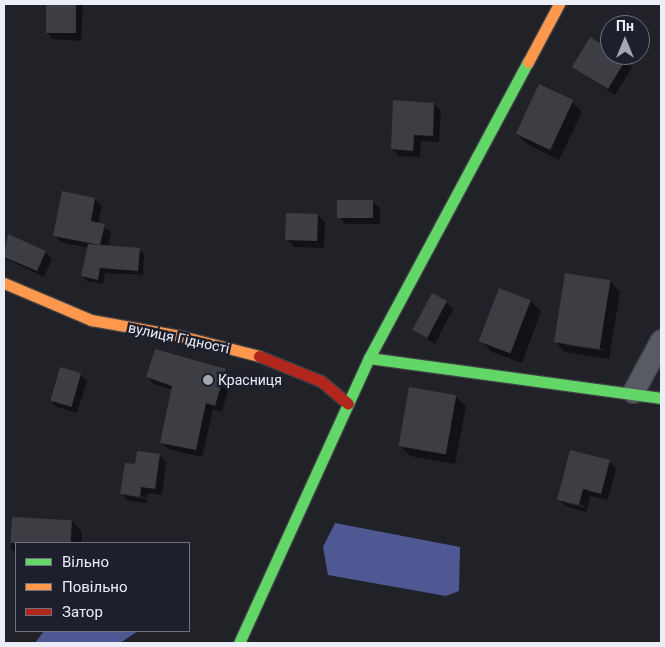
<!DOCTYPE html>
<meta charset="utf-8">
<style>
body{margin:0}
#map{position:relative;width:665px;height:647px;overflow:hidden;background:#202228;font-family:Roboto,sans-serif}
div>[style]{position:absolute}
.water>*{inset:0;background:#4e5994}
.shadow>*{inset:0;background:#0007}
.building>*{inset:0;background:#3c3e43;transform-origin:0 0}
.roads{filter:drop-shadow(1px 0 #3d3f44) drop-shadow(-1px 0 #3d3f44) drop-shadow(0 1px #3d3f44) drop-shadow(0 -1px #3d3f44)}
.street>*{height:21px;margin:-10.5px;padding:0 10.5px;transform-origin:10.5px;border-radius:10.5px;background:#595b64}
.fast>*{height:11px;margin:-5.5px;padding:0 5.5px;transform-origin:5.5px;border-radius:5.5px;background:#63d668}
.slow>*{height:11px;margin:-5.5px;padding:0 5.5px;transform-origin:5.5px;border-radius:5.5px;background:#ff974d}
.jam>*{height:11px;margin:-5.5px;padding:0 5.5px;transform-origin:5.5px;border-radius:5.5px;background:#b3261e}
.dots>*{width:14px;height:14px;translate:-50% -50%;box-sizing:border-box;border:2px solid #1d202c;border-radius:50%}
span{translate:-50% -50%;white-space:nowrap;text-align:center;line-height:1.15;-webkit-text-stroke:5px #1d202c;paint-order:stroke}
.street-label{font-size:14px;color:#eceef7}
.poi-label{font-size:14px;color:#eceef7}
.left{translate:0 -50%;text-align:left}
.frame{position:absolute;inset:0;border:5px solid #eceef7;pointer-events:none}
.legend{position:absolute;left:15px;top:542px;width:175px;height:90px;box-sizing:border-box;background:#1d202c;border:1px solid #70727d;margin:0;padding:6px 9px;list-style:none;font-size:15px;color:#eceef7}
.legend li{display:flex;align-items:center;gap:10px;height:25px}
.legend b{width:25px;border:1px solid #70727d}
.north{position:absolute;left:600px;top:15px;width:50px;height:50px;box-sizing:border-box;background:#1d202c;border:1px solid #70727d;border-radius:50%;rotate:0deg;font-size:14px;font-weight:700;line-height:20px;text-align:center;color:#eceef7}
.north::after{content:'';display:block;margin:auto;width:18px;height:22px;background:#a5a7af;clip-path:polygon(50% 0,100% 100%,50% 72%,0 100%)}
</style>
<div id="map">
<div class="water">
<div style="clip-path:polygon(335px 523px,460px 547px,459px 591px,446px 596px,328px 575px,323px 547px)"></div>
<div style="clip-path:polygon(44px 631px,138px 631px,120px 643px,35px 643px)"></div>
</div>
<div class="shadow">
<div style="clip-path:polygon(47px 4px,83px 4px,81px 41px,53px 39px,46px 32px)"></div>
<div style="clip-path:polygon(610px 51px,610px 55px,617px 55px,632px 67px,615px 95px,574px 67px)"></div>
<div style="clip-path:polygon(572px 101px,582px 112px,559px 160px,527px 144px,516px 133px)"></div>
<div style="clip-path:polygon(434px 104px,441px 111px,439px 142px,421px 141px,420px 157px,399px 156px,392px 149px)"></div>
<div style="clip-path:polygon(63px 193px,95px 199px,102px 206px,98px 224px,111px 232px,108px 247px,139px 249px,144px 254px,143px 275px,105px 273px,103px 284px,87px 281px,82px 276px,88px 248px,61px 242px,54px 235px)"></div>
<div style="clip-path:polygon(372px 201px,380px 208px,380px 224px,346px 224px,339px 217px)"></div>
<div style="clip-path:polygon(318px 215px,325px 222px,324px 248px,294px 247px,287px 240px)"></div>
<div style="clip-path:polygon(8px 236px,45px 252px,52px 259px,44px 277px,4px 258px)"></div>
<div style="clip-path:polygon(evenodd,610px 281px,620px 292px,609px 359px,565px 352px,555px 341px,610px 281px,565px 342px,605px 349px,605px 351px,565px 345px,565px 342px)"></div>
<div style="clip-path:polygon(500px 290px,531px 301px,541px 311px,522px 363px,492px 352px,481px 341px)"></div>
<div style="clip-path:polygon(446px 302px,453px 309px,435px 344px,414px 330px)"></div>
<div style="clip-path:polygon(225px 370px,232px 377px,222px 412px,213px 409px,202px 457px,168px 449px,161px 442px,173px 390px,154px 384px,147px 377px)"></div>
<div style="clip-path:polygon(80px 374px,87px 381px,77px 413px,57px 407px,50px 400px)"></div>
<div style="clip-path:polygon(455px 396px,466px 406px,455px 464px,410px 456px,400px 446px)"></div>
<div style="clip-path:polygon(evenodd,159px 455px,166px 462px,162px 495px,148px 493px,146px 503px,129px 501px,122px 494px,136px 466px,159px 455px,128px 494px,146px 497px,146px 499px,128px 496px,128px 494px)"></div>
<div style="clip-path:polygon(evenodd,609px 461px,616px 469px,608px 500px,590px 496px,586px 512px,566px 506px,559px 499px,609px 461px,565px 500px,585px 506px,585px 508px,565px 503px,565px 500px)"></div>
<div style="clip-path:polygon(13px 518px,72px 521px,82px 532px,82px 543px,16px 543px,16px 553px,11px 548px)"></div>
</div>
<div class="building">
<div style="left:46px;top:4px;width:30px;height:29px"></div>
<div style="clip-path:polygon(590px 37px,610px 49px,610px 55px,626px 59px,608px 89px,572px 67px)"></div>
<div style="left:539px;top:84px;width:38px;height:55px;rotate:25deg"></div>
<div style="clip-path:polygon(393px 100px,434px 103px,433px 136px,414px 135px,413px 151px,391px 149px)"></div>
<div style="clip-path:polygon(62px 191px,95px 198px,91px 221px,105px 224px,100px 245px,53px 236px)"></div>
<div style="left:337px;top:200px;width:36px;height:18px"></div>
<div style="left:286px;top:213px;width:32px;height:27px;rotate:2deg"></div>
<div style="clip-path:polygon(8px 234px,46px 251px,37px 271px,4px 257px)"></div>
<div style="clip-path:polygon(88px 244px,140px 248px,138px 271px,100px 268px,98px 280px,81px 276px)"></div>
<div style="left:565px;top:273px;width:46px;height:70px;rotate:9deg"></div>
<div style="left:499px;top:288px;width:34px;height:57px;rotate:21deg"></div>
<div style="left:432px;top:293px;width:17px;height:42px;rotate:28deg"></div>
<div style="clip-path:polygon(155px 349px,226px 369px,215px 406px,206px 403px,196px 450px,160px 443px,172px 386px,146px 377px)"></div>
<div style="left:60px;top:367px;width:22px;height:35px;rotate:16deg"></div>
<div style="left:409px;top:387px;width:48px;height:60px;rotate:10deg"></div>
<div style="clip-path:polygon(570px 450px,610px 460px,601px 494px,583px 489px,579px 505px,557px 500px)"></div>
<div style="clip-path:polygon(137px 451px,160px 454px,155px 489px,141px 487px,140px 497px,120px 494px,125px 463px,135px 464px)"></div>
<div style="left:12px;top:517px;width:60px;height:26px;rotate:3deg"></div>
</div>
<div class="roads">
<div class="street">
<div style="left:633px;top:392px;width:59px;rotate:-61.7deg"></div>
</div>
<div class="fast">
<div style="left:369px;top:358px;width:295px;rotate:7.8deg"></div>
<div style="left:239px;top:643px;width:313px;rotate:-65.5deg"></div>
<div style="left:369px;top:358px;width:336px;rotate:-61.8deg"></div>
</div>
<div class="slow">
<div style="left:528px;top:62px;width:66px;rotate:-61.9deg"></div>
<div style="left:4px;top:283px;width:95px;rotate:23deg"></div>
<div style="left:91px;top:320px;width:91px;rotate:10.1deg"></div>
<div style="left:181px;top:336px;width:81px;rotate:14.4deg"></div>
</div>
<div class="jam">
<div style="left:259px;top:356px;width:67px;rotate:22deg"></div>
<div style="left:321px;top:381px;width:35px;rotate:40deg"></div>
</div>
</div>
<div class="dots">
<div style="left:208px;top:380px;background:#a5a7af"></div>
</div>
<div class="street-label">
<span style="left:179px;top:338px;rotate:12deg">вулиця Гідності</span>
</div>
<div class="poi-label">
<span class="left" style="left:218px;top:380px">Красниця</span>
</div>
<div class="frame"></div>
<ul class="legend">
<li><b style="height:6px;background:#63d668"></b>Вільно</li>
<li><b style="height:6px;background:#ff974d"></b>Повільно</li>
<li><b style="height:6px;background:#b3261e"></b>Затор</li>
</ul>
<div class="north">Пн</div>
</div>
